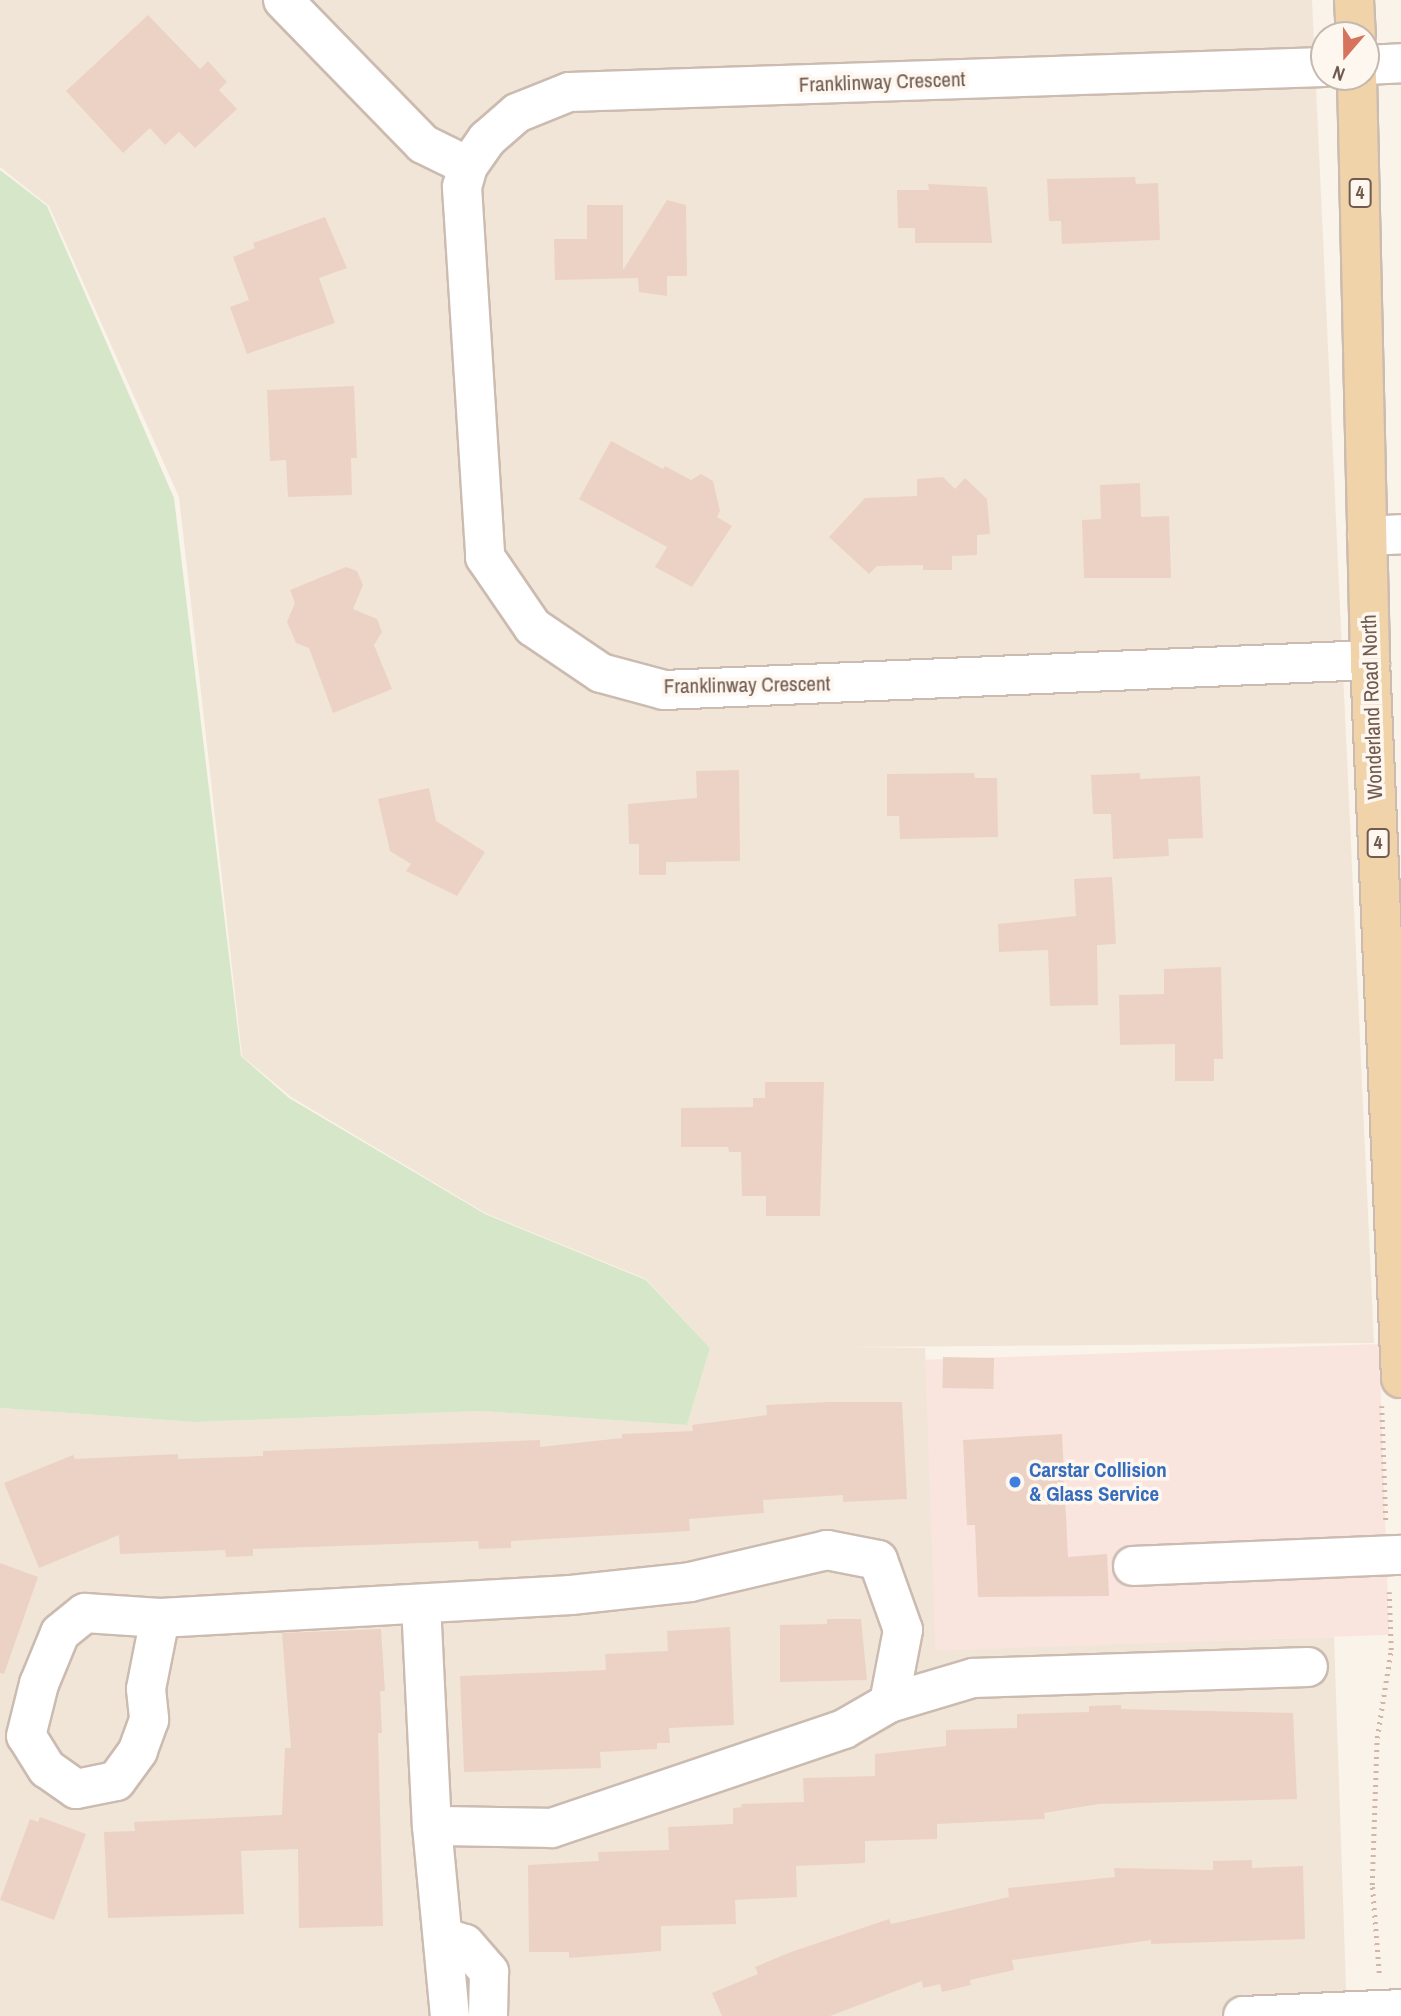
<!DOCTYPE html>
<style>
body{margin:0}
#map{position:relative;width:1401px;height:2016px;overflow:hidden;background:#faf3e9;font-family:"Archivo Narrow",sans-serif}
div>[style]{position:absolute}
.residential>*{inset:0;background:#f1e5d8}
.commercial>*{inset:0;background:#f9e5de;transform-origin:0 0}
.green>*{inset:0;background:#d6e6c9}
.building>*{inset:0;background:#ecd2c4;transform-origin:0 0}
.path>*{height:4.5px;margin-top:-2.25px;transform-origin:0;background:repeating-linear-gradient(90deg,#d1b6a7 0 2px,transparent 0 7px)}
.roads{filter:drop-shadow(2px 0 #cbbbb0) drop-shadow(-2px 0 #cbbbb0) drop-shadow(0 2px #cbbbb0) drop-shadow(0 -2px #cbbbb0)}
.minor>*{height:38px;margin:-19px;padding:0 19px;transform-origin:19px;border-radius:19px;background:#fff}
.major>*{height:38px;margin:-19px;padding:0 19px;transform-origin:19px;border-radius:19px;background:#f1d3a9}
.dots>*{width:19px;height:19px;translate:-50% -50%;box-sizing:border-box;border:4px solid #fdf7ef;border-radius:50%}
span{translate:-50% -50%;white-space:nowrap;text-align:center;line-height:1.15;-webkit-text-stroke:7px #fdf7ef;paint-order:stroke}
.shield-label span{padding:2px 5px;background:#fdf7ef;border:2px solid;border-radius:5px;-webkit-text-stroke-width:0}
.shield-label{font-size:19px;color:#715a4f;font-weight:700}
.street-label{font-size:21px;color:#715a4f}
.shop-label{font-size:21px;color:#366cbe;font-weight:700}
.left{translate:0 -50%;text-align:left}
.north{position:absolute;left:1310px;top:21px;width:70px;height:70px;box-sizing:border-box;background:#fdf7ef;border:2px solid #c5b8af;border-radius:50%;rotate:200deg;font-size:19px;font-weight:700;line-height:28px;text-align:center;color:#715a4f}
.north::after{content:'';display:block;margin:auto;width:24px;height:32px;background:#d5735d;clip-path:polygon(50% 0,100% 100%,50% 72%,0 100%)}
</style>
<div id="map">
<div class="residential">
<div style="clip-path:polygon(0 0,1312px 0,1374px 1343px,851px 1347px,925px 1348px,941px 1649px,1334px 1637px,1347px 2016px,0 2016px,0 1408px,195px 1422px,481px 1411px,687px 1425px,710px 1348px,646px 1279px,485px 1213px,291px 1097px,242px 1056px,179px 497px,49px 206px,0 167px)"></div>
</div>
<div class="commercial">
<div style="left:1379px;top:1344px;width:291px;height:454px;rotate:88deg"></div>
</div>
<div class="green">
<div style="clip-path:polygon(0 170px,47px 206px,174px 498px,241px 1056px,289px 1098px,485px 1214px,646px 1280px,710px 1348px,687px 1425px,481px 1411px,195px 1422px,0 1408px)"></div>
</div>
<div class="building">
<div style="clip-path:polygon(148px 15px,200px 69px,208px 61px,227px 82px,219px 90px,237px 109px,195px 148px,179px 132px,165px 145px,150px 128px,123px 153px,66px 91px)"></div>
<div style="clip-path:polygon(1135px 177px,1136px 184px,1158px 183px,1160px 240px,1062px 244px,1061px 221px,1049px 221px,1047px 179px)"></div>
<div style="clip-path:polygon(928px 184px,987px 187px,992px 243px,915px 243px,915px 228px,898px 228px,897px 190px,929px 190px)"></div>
<div style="clip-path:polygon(667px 200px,686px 205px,687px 276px,667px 276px,667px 296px,639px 292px,638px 278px,555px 280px,554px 239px,587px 239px,587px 205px,623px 205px,623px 270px)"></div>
<div style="clip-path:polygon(325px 217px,347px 268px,319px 278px,335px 323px,247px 354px,230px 307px,249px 300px,233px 257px,255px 248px,253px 243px)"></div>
<div style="clip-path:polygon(354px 386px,357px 458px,351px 458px,352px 495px,288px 497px,286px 460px,270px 461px,267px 390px)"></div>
<div style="clip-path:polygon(611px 441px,663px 469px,665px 466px,691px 480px,701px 474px,713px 481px,720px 511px,717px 517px,732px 526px,692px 587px,655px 567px,667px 547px,579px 499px)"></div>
<div style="clip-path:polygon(943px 477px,955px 489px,965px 478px,987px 499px,990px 534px,977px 535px,977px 555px,952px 556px,952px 570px,923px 570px,923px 565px,877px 566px,869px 574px,829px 537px,865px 498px,917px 496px,917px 479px)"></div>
<div style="clip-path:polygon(1140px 483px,1141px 517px,1169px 516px,1171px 578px,1084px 578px,1082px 520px,1101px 519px,1100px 485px)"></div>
<div style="clip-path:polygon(346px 567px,357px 571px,363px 585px,353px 609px,377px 619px,382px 632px,374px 645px,392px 689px,333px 713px,309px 648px,296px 643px,287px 622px,295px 603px,290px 590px)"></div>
<div style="clip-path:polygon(739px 770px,740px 861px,666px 862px,666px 875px,639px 875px,639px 844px,629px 844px,628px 804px,697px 798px,696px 771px)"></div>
<div style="clip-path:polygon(974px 773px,975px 778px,997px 778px,998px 837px,900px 839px,899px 816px,887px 816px,887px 774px)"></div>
<div style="clip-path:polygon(1140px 773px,1140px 779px,1200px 776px,1203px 838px,1168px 839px,1169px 856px,1113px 859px,1111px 814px,1093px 814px,1091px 775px)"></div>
<div style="clip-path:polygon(429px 788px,436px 821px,485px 852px,457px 896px,406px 871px,411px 864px,390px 851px,378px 799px)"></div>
<div style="clip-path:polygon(1112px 877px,1116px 944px,1097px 945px,1098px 1005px,1050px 1006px,1048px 950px,999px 952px,998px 924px,1076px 916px,1074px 879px)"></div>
<div style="clip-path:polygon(1221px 967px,1223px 1059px,1214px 1059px,1214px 1081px,1175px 1081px,1175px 1044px,1120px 1045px,1119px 995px,1164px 994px,1164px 969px)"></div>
<div style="clip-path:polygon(765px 1082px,824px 1082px,820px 1216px,766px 1216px,766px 1196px,742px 1196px,741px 1152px,729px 1152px,728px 1147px,681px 1147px,681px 1108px,753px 1107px,753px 1098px,765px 1098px)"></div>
<div style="left:943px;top:1357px;width:51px;height:31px;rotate:1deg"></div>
<div style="clip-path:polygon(828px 1402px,902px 1402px,907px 1499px,843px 1502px,843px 1495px,763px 1500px,764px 1513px,689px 1519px,690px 1531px,511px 1541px,511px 1548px,479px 1549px,478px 1541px,253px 1549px,253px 1556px,226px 1557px,225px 1550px,120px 1554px,119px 1535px,39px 1568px,4px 1483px,73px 1455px,75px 1459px,178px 1454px,178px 1459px,263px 1456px,263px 1451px,540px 1440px,540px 1447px,622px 1438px,622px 1434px,693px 1431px,692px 1425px,767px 1415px,766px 1405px)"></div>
<div style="clip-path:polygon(1062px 1434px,1068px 1557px,1107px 1554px,1109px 1596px,978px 1597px,975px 1525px,967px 1525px,963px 1440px)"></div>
<div style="clip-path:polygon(0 1563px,38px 1577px,4px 1674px,0 1673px)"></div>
<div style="clip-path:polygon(827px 1619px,861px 1619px,867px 1680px,780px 1682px,780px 1625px,827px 1624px)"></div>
<div style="clip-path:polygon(730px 1627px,734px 1725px,669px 1728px,670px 1743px,657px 1743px,657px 1749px,600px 1752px,601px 1768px,464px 1772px,460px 1676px,606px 1670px,605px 1654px,668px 1651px,667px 1631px)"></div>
<div style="clip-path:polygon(381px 1629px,385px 1691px,380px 1691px,382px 1733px,378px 1733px,383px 1926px,299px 1928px,298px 1849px,241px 1851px,244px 1914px,108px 1918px,104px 1832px,135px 1831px,134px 1822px,282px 1815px,285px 1748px,291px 1748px,282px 1633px)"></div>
<div style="clip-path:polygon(1121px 1705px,1121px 1709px,1293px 1713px,1297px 1799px,1099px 1804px,1044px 1813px,1045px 1819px,937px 1824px,937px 1839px,865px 1841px,865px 1863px,796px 1866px,797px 1897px,735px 1900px,736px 1924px,661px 1926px,661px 1951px,569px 1958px,569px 1952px,529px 1952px,528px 1865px,599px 1861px,598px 1852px,669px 1850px,668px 1827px,733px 1824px,733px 1808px,742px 1807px,741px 1804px,804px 1802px,803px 1778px,875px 1776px,875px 1754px,946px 1746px,946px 1730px,1017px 1728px,1017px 1714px,1089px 1712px,1089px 1706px)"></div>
<div style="clip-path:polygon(40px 1817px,86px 1834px,54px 1920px,0 1900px,30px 1819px,38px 1822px)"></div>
<div style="clip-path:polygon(1252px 1860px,1252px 1868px,1303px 1866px,1305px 1939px,1151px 1944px,1151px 1940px,1012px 1960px,1014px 1970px,970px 1980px,971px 1985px,942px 1992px,940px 1984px,923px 1988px,922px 1981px,830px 2016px,722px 2016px,712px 1993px,758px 1974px,755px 1967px,791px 1952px,889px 1919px,891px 1924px,1009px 1897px,1008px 1888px,1115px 1877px,1114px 1868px,1213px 1870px,1213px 1861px)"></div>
</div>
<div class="path">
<div style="left:1382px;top:1406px;width:114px;rotate:88deg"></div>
<div style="left:1379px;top:1973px;width:88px;rotate:-94.5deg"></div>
<div style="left:1372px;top:1885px;width:147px;rotate:-88.1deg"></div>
<div style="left:1377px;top:1738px;width:89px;rotate:-81deg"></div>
<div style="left:1391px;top:1650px;width:58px;rotate:-92deg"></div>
</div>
<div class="roads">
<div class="minor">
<div style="left:283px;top:0;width:201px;rotate:45.8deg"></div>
<div style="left:423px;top:144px;width:50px;rotate:26.1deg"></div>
<div style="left:1366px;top:65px;width:35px;rotate:-3deg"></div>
<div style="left:1324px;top:67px;width:755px;rotate:178.1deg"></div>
<div style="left:569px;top:92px;width:56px;rotate:158deg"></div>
<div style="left:517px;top:113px;width:40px;rotate:139deg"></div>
<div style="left:487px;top:139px;width:33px;rotate:125deg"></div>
<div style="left:468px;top:166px;width:22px;rotate:106deg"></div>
<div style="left:462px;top:187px;width:371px;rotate:86.4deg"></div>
<div style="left:485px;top:557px;width:85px;rotate:55.6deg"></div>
<div style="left:533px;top:627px;width:82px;rotate:34.1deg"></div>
<div style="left:601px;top:673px;width:65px;rotate:15.1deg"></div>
<div style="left:664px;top:690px;width:707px;rotate:-2.43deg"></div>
<div style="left:1367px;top:536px;width:34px;rotate:-3deg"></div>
<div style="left:1133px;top:1566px;width:268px;rotate:-2.4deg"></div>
<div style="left:421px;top:1604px;width:222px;rotate:87.2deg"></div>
<div style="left:432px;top:1826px;width:191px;rotate:84.6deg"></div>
<div style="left:160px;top:1618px;width:72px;rotate:101.2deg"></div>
<div style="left:146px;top:1689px;width:31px;rotate:84deg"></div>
<div style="left:149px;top:1720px;width:33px;rotate:110deg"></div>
<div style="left:138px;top:1751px;width:37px;rotate:126deg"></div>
<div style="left:116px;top:1781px;width:41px;rotate:168.7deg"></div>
<div style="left:76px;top:1789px;width:35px;rotate:-145deg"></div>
<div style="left:47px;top:1769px;width:39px;rotate:-122deg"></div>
<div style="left:26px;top:1736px;width:54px;rotate:-76deg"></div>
<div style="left:39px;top:1684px;width:55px;rotate:-67.6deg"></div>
<div style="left:60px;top:1633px;width:32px;rotate:-39deg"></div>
<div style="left:85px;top:1613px;width:75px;rotate:3.8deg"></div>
<div style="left:160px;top:1618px;width:412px;rotate:-3.2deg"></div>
<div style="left:571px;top:1595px;width:120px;rotate:-6.2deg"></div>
<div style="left:690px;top:1582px;width:141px;rotate:-13.1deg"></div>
<div style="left:827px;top:1550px;width:52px;rotate:11.1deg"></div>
<div style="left:878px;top:1560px;width:74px;rotate:70.3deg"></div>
<div style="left:903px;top:1630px;width:74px;rotate:100.9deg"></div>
<div style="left:889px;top:1703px;width:52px;rotate:150deg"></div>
<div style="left:844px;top:1729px;width:309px;rotate:161.3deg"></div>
<div style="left:551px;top:1828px;width:119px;rotate:-179deg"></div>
<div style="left:889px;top:1703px;width:88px;rotate:-16.6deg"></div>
<div style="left:973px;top:1678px;width:335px;rotate:-1.9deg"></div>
<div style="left:446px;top:1938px;width:20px;rotate:18deg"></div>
<div style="left:465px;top:1944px;width:37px;rotate:49deg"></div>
<div style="left:489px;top:1972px;width:44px;rotate:91.3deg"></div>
<div style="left:1243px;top:2016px;width:158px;rotate:-2.5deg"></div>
</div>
<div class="major">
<div style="left:1354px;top:0;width:35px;rotate:87deg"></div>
<div style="left:1357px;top:77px;width:583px;rotate:88.72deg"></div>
<div style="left:1370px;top:660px;width:719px;rotate:87.53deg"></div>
</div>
</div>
<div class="dots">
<div style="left:1015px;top:1482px;background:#3f7fe0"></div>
</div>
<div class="shield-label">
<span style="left:1360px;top:193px">4</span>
<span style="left:1378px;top:843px">4</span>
</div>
<div class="street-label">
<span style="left:882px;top:82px;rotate:-2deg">Franklinway Crescent</span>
<span style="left:747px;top:685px;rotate:-1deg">Franklinway Crescent</span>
<span style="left:1372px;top:707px;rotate:-92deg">Wonderland Road North</span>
</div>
<div class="shop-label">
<span class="left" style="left:1029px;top:1482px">Carstar Collision<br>&amp; Glass Service</span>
</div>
<div class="north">N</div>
</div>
